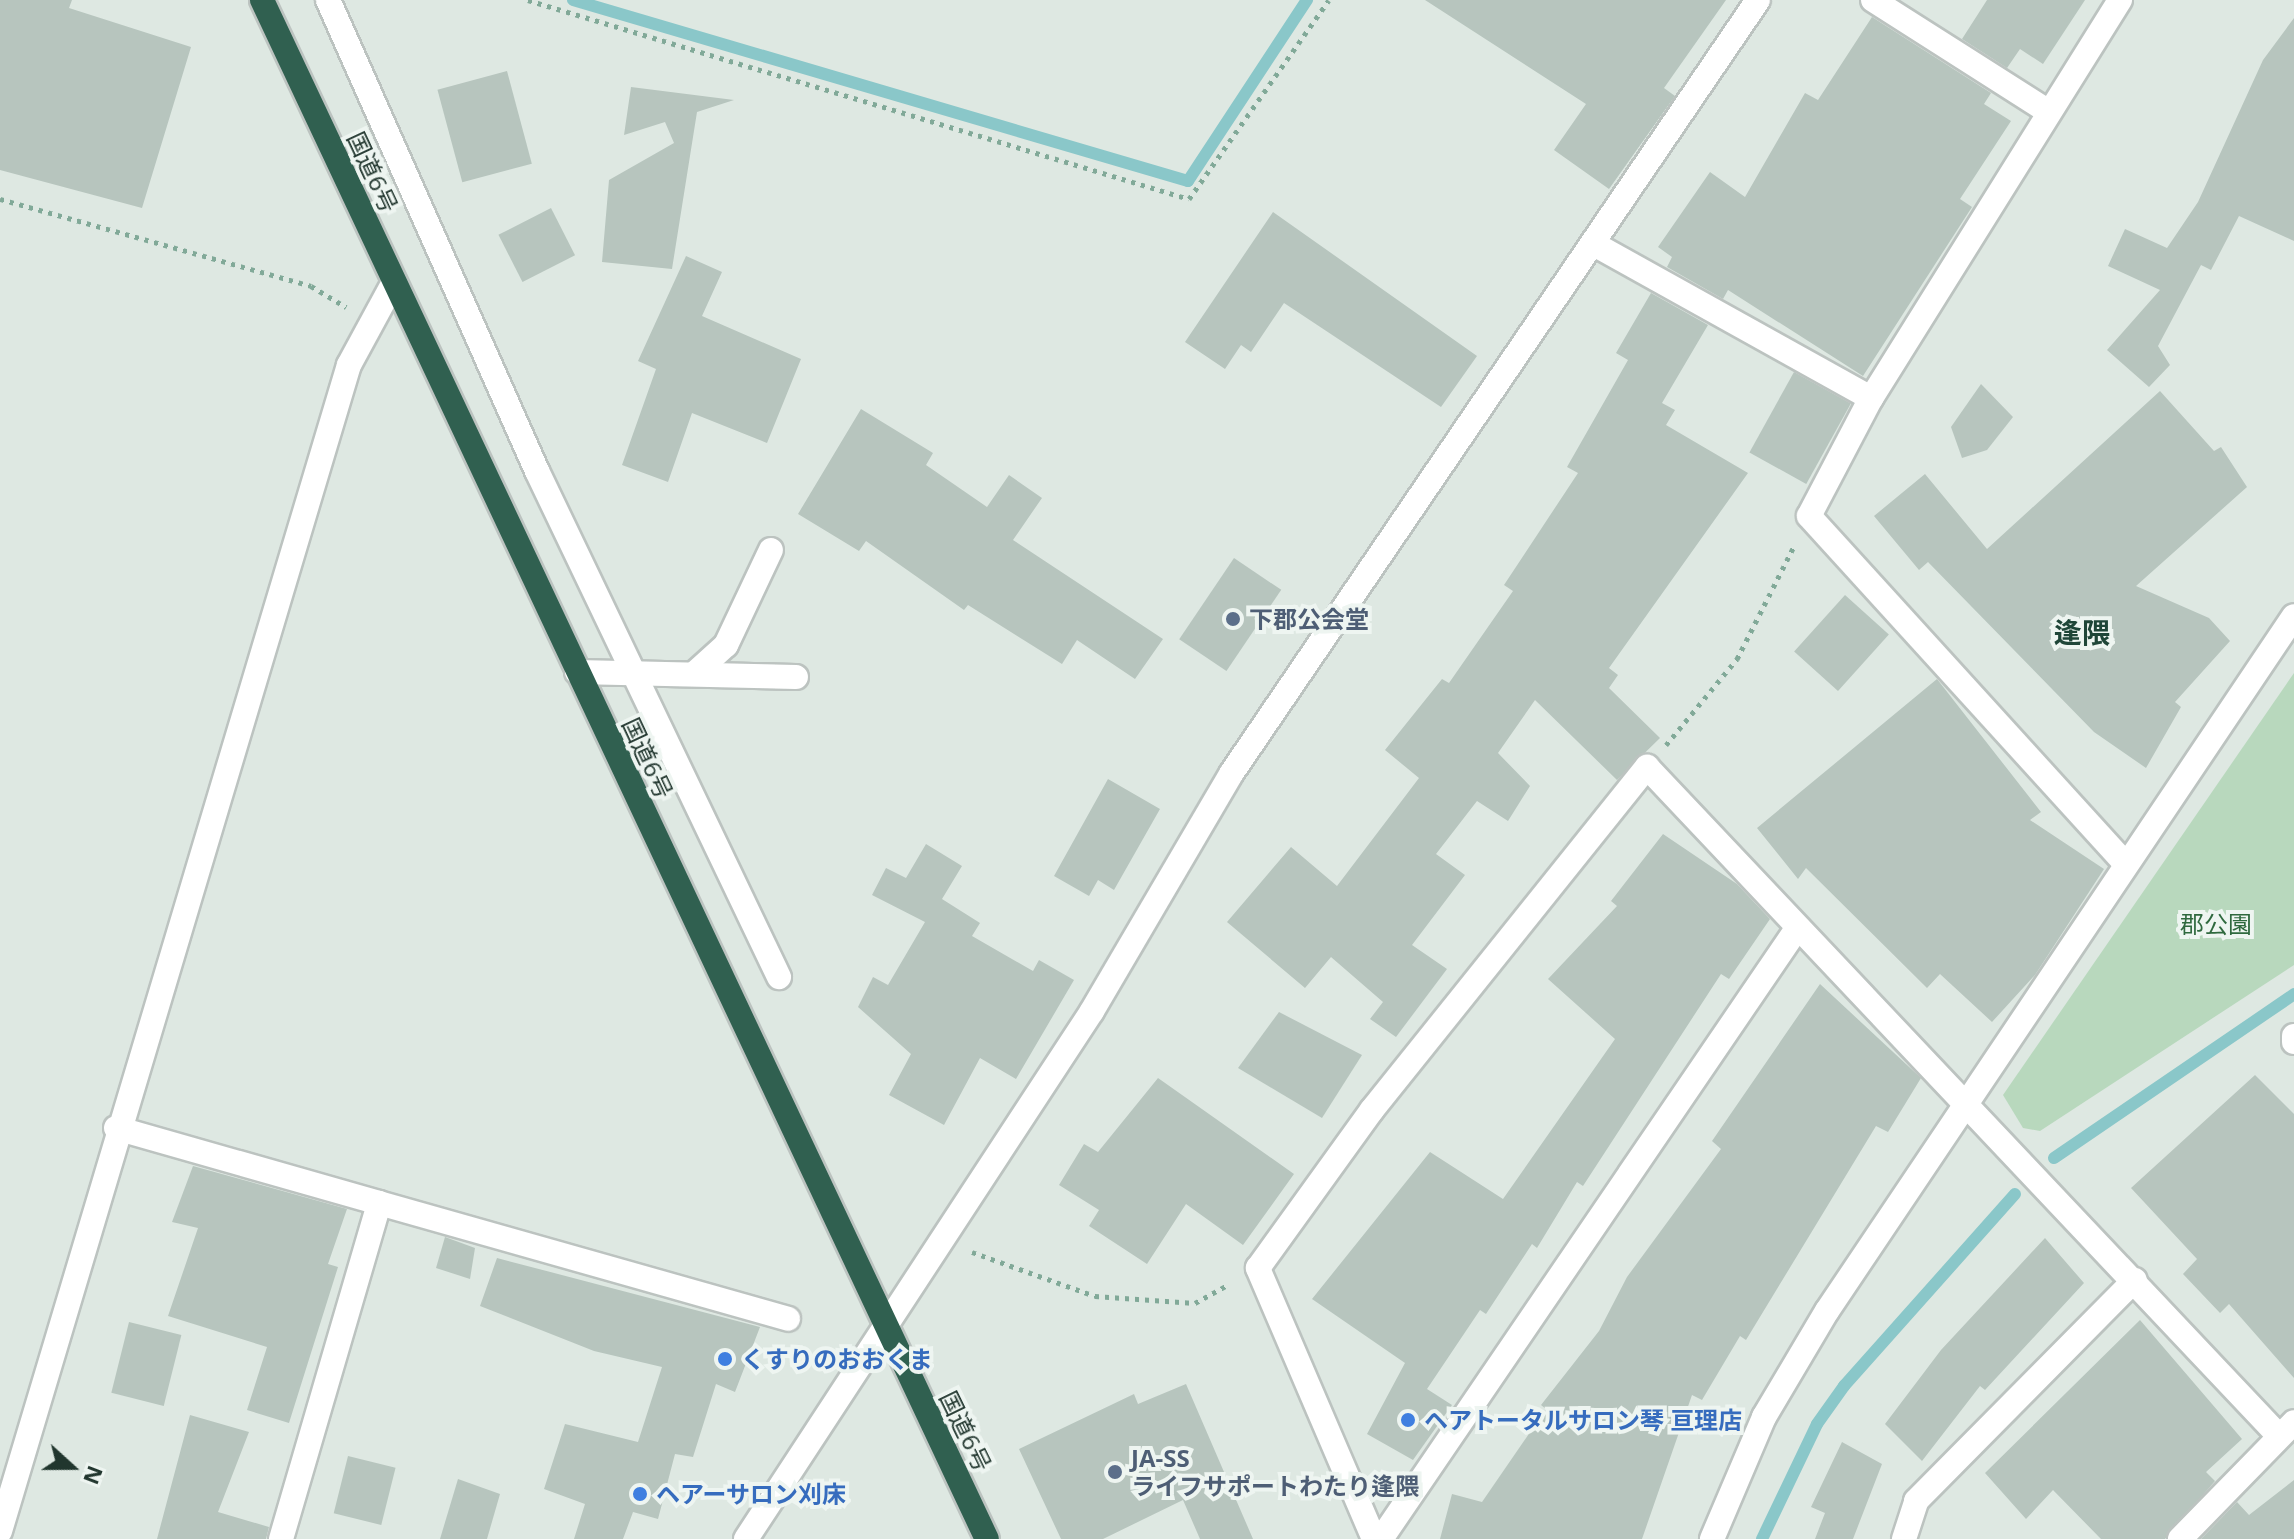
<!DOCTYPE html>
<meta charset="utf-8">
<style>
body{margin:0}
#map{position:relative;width:2294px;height:1539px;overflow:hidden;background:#dee8e2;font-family:"Open Sans","Noto Sans JP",sans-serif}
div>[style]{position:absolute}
.green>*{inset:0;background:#b8d8bd}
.stream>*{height:12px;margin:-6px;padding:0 6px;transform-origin:6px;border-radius:6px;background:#8ac7c9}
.building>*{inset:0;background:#b7c5be;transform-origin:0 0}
.path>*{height:5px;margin-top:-2.5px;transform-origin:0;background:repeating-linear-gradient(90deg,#81a998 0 4px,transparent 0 10px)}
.roads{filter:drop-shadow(2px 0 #bcc3c0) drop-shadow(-2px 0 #bcc3c0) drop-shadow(0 2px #bcc3c0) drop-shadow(0 -2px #bcc3c0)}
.minor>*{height:24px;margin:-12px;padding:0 12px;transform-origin:12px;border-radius:12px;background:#fff}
.highway>*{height:24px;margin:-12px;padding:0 12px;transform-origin:12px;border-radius:12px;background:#306050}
.dots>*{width:22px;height:22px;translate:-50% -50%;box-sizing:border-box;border:4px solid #eef5f1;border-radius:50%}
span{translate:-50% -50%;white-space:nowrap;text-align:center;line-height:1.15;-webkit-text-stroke:8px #eef5f1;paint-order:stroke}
.street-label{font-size:24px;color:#21362e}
.service-label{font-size:24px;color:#4e5e75;font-weight:700}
.left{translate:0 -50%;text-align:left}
.park-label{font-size:24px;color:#2f693e}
.shop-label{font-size:24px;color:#366cbe;font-weight:700}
.quarter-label{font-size:28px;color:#1f4638;font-weight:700}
.north{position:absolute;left:32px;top:1427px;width:80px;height:80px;-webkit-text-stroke:6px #eef5f1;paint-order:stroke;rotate:111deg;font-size:22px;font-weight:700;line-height:32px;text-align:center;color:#21362e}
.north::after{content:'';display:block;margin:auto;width:28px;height:36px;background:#21362e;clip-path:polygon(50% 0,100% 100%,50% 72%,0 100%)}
</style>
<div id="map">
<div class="green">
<div style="clip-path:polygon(2294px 673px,2294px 965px,2040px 1131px,2023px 1128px,2003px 1095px)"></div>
</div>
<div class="stream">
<div style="left:573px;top:0;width:641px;rotate:16.4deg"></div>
<div style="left:1188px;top:181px;width:217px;rotate:-56.7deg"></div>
<div style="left:2054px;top:1158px;width:291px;rotate:-34.3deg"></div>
<div style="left:1762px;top:1539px;width:127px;rotate:-64.4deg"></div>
<div style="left:1817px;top:1424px;width:47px;rotate:-54.6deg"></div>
<div style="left:1844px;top:1386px;width:257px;rotate:-48.3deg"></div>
</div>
<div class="building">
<div style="clip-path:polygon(0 0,72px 0,69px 8px,191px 47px,142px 208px,0 170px)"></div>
<div style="clip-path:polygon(1425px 0,1726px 0,1664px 88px,1675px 96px,1609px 189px,1554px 150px,1586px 104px)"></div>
<div style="clip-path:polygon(1987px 0,2085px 0,2043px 64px,2020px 49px,2007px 68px,1962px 39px)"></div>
<div style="clip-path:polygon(1872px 17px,1991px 93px,1984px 104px,2011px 121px,1960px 199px,1972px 207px,1863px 376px,1728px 290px,1723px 299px,1667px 267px,1672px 257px,1658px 247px,1710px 172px,1745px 197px,1805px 93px,1818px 100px)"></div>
<div style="clip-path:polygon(2294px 18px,2294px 241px,2239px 216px,2211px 270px,2201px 265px,2158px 346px,2170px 365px,2149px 387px,2107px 350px,2160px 290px,2108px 266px,2125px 229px,2167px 248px,2198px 202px,2263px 60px)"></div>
<div style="left:507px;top:71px;width:96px;height:72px;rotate:75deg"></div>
<div style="clip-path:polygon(631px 87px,734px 100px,697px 112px,672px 269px,602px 262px,609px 180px,674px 143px,665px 122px,624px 135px)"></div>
<div style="left:551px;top:208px;width:53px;height:59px;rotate:63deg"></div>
<div style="clip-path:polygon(1273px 212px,1477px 356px,1441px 407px,1284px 303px,1251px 352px,1241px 345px,1225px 369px,1185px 342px)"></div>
<div style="clip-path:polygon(686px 256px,722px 272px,702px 316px,801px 359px,767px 443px,692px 413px,668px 482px,622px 465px,656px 369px,638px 361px)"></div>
<div style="clip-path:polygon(1651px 293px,1708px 325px,1662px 403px,1675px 410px,1666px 425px,1748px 473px,1609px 668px,1618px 675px,1609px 688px,1660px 738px,1617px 780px,1535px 700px,1498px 753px,1530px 786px,1508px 821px,1477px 801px,1436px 854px,1465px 875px,1412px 945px,1447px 969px,1396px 1037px,1370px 1019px,1383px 1002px,1331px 957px,1305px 988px,1227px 922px,1291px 847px,1337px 886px,1419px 778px,1385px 750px,1442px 679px,1449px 683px,1513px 591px,1504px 585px,1578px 473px,1567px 467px,1628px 360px,1616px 353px)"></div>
<div style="left:1794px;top:372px;width:65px;height:92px;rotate:29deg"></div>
<div style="clip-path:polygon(1981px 384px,2013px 417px,1987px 450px,1962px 458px,1951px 427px)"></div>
<div style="clip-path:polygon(2160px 391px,2214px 451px,2221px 447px,2247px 487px,2136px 586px,2209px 618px,2230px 641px,2175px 702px,2181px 707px,2146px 768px,2094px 732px,1928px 562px,1919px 570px,1874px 516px,1925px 474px,1987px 549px)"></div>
<div style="clip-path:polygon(861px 409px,933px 453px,926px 465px,987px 507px,1009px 475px,1042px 498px,1013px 540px,1163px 639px,1135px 679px,1077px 640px,1062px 664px,968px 605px,964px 610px,866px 541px,859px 551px,798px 514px)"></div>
<div style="left:1234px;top:558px;width:57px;height:98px;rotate:34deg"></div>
<div style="left:1845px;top:595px;width:59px;height:76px;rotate:42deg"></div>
<div style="clip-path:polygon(1937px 679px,2041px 812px,2030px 820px,2104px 869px,2035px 975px,1992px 1022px,1940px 974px,1927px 988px,1806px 868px,1798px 879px,1757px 828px)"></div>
<div style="clip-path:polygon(1108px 779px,1160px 809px,1114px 890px,1098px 880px,1089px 896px,1054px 876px)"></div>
<div style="clip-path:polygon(1663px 834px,1737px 884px,1770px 919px,1729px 979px,1721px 974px,1583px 1186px,1577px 1182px,1537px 1248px,1532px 1244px,1486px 1314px,1480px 1310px,1427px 1389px,1452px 1405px,1413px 1460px,1367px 1434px,1405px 1363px,1312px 1299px,1430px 1152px,1503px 1199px,1615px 1039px,1548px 979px,1617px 906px,1611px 901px)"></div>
<div style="clip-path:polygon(926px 844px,962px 866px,942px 899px,980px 923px,972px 936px,1033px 971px,1039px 960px,1074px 980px,1016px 1079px,980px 1058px,944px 1125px,889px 1095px,911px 1054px,858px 1007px,873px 977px,888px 985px,925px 922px,872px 895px,886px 868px,906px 878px)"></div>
<div style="clip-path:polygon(1820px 984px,1921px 1078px,1888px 1132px,1876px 1126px,1746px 1340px,1740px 1336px,1702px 1400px,1692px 1395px,1642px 1539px,1440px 1539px,1452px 1494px,1482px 1502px,1546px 1409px,1541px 1405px,1599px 1331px,1627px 1277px,1721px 1149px,1712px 1141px)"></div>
<div style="clip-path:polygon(1279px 1012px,1362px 1055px,1322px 1118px,1238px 1068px)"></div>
<div style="clip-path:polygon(2255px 1075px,2294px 1114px,2294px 1378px,2229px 1304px,2220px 1313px,2183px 1274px,2197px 1259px,2131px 1188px)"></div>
<div style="clip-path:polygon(1158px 1078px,1294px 1174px,1243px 1245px,1186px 1204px,1147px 1264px,1089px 1226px,1099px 1210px,1059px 1185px,1084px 1144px,1098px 1152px)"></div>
<div style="clip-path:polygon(193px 1166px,347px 1209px,328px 1264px,338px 1267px,289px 1423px,247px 1410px,267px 1347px,168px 1316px,198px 1228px,172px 1222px)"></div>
<div style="clip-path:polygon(445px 1237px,475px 1248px,470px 1279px,436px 1268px)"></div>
<div style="clip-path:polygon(2045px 1238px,2084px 1283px,1985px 1390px,1980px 1386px,1922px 1461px,1885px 1424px,1941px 1350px)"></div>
<div style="clip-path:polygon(497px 1258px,760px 1327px,735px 1392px,716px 1384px,693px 1457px,675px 1454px,658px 1519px,633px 1512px,623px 1539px,574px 1539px,585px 1504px,544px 1489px,565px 1424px,638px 1442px,662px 1367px,594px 1351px,480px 1306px)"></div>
<div style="clip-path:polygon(2140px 1320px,2242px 1439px,2206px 1472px,2215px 1481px,2165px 1539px,2101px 1539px,2053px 1490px,2026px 1519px,1985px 1473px)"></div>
<div style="left:129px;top:1322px;width:54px;height:73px;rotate:14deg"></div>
<div style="clip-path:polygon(1186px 1384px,1253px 1539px,1200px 1539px,1183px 1500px,1103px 1539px,1061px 1539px,1019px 1449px,1134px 1394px,1138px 1404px)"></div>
<div style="clip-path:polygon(190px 1415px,249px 1432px,218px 1512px,269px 1527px,266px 1539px,157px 1539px)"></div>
<div style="clip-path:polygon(1842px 1442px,1882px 1464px,1853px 1539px,1815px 1539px,1825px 1513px,1811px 1507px)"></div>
<div style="left:348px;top:1456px;width:49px;height:59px;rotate:14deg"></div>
<div style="clip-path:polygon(458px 1479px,500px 1494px,487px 1539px,440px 1539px)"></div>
<div style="clip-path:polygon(2294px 1480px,2294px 1539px,2201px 1539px,2237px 1502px,2249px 1515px)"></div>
</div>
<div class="path">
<div style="left:528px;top:0;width:690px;rotate:16.75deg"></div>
<div style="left:1189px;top:199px;width:243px;rotate:-54.9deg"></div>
<div style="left:0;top:199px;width:323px;rotate:15.6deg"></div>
<div style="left:311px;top:286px;width:41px;rotate:31deg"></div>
<div style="left:1666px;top:745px;width:112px;rotate:-50.5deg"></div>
<div style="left:1737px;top:659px;width:127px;rotate:-63.2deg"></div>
<div style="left:972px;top:1252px;width:131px;rotate:19.7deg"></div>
<div style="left:1095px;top:1296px;width:100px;rotate:4deg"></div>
<div style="left:1195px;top:1303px;width:39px;rotate:-29deg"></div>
</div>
<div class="roads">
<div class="minor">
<div style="left:328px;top:0;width:515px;rotate:66.07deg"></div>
<div style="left:537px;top:471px;width:561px;rotate:64.44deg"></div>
<div style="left:1873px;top:0;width:206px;rotate:32.5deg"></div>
<div style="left:2120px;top:0;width:469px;rotate:122deg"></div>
<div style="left:1871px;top:398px;width:133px;rotate:117.7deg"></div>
<div style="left:1809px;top:516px;width:468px;rotate:47.7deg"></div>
<div style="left:1594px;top:244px;width:317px;rotate:29.1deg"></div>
<div style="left:577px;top:672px;width:219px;rotate:1.3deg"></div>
<div style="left:694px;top:674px;width:43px;rotate:-42.2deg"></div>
<div style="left:726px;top:645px;width:105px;rotate:-64.7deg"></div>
<div style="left:2294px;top:1036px;width:6px;rotate:90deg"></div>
<div style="left:116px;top:1128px;width:273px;rotate:15.9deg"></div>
<div style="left:0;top:1531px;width:1217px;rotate:-73.34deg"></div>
<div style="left:349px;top:365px;width:94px;rotate:-61.5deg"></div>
<div style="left:281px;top:1539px;width:350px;rotate:-73.7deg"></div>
<div style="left:379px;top:1203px;width:425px;rotate:15.8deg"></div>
<div style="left:746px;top:1539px;width:631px;rotate:-56.76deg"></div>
<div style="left:1092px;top:1011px;width:275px;rotate:-59.6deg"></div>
<div style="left:1231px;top:774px;width:936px;rotate:-55.75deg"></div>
<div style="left:1374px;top:1539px;width:295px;rotate:-113.2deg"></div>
<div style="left:1258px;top:1268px;width:195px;rotate:-54.2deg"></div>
<div style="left:1372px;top:1110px;width:440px;rotate:-51.3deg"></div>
<div style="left:1647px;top:767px;width:920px;rotate:46.63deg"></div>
<div style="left:1381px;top:1539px;width:737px;rotate:-55.73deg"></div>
<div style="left:1712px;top:1539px;width:133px;rotate:-66.9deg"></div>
<div style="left:1764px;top:1417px;width:123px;rotate:-59.3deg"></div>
<div style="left:1827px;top:1311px;width:837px;rotate:-56.1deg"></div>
<div style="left:1904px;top:1539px;width:40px;rotate:-72deg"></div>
<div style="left:1916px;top:1501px;width:311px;rotate:-45.3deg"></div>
<div style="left:2180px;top:1539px;width:163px;rotate:-45.7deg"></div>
</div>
<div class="highway">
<div style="left:262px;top:0;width:1701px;rotate:64.78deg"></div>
</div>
</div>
<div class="dots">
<div style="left:1233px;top:619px;background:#5c6f8a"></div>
<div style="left:725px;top:1359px;background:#3f7fe0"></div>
<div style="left:1408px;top:1420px;background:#3f7fe0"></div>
<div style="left:1115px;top:1472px;background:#5c6f8a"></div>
<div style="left:640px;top:1494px;background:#3f7fe0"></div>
</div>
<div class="street-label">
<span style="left:373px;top:172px;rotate:65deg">国道6号</span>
<span style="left:648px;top:758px;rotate:65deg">国道6号</span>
<span style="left:966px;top:1431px;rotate:64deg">国道6号</span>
</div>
<div class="service-label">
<span class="left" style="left:1249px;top:619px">下郡公会堂</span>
<span class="left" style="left:1131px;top:1472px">JA-SS<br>ライフサポートわたり逢隈</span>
</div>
<div class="park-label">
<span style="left:2216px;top:924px">郡公園</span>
</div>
<div class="shop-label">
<span class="left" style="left:741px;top:1359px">くすりのおおくま</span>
<span class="left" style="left:1424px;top:1420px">ヘアトータルサロン琴 亘理店</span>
<span class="left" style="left:656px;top:1494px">ヘアーサロン刈床</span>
</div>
<div class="quarter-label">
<span style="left:2082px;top:632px">逢隈</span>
</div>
<div class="north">N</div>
</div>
